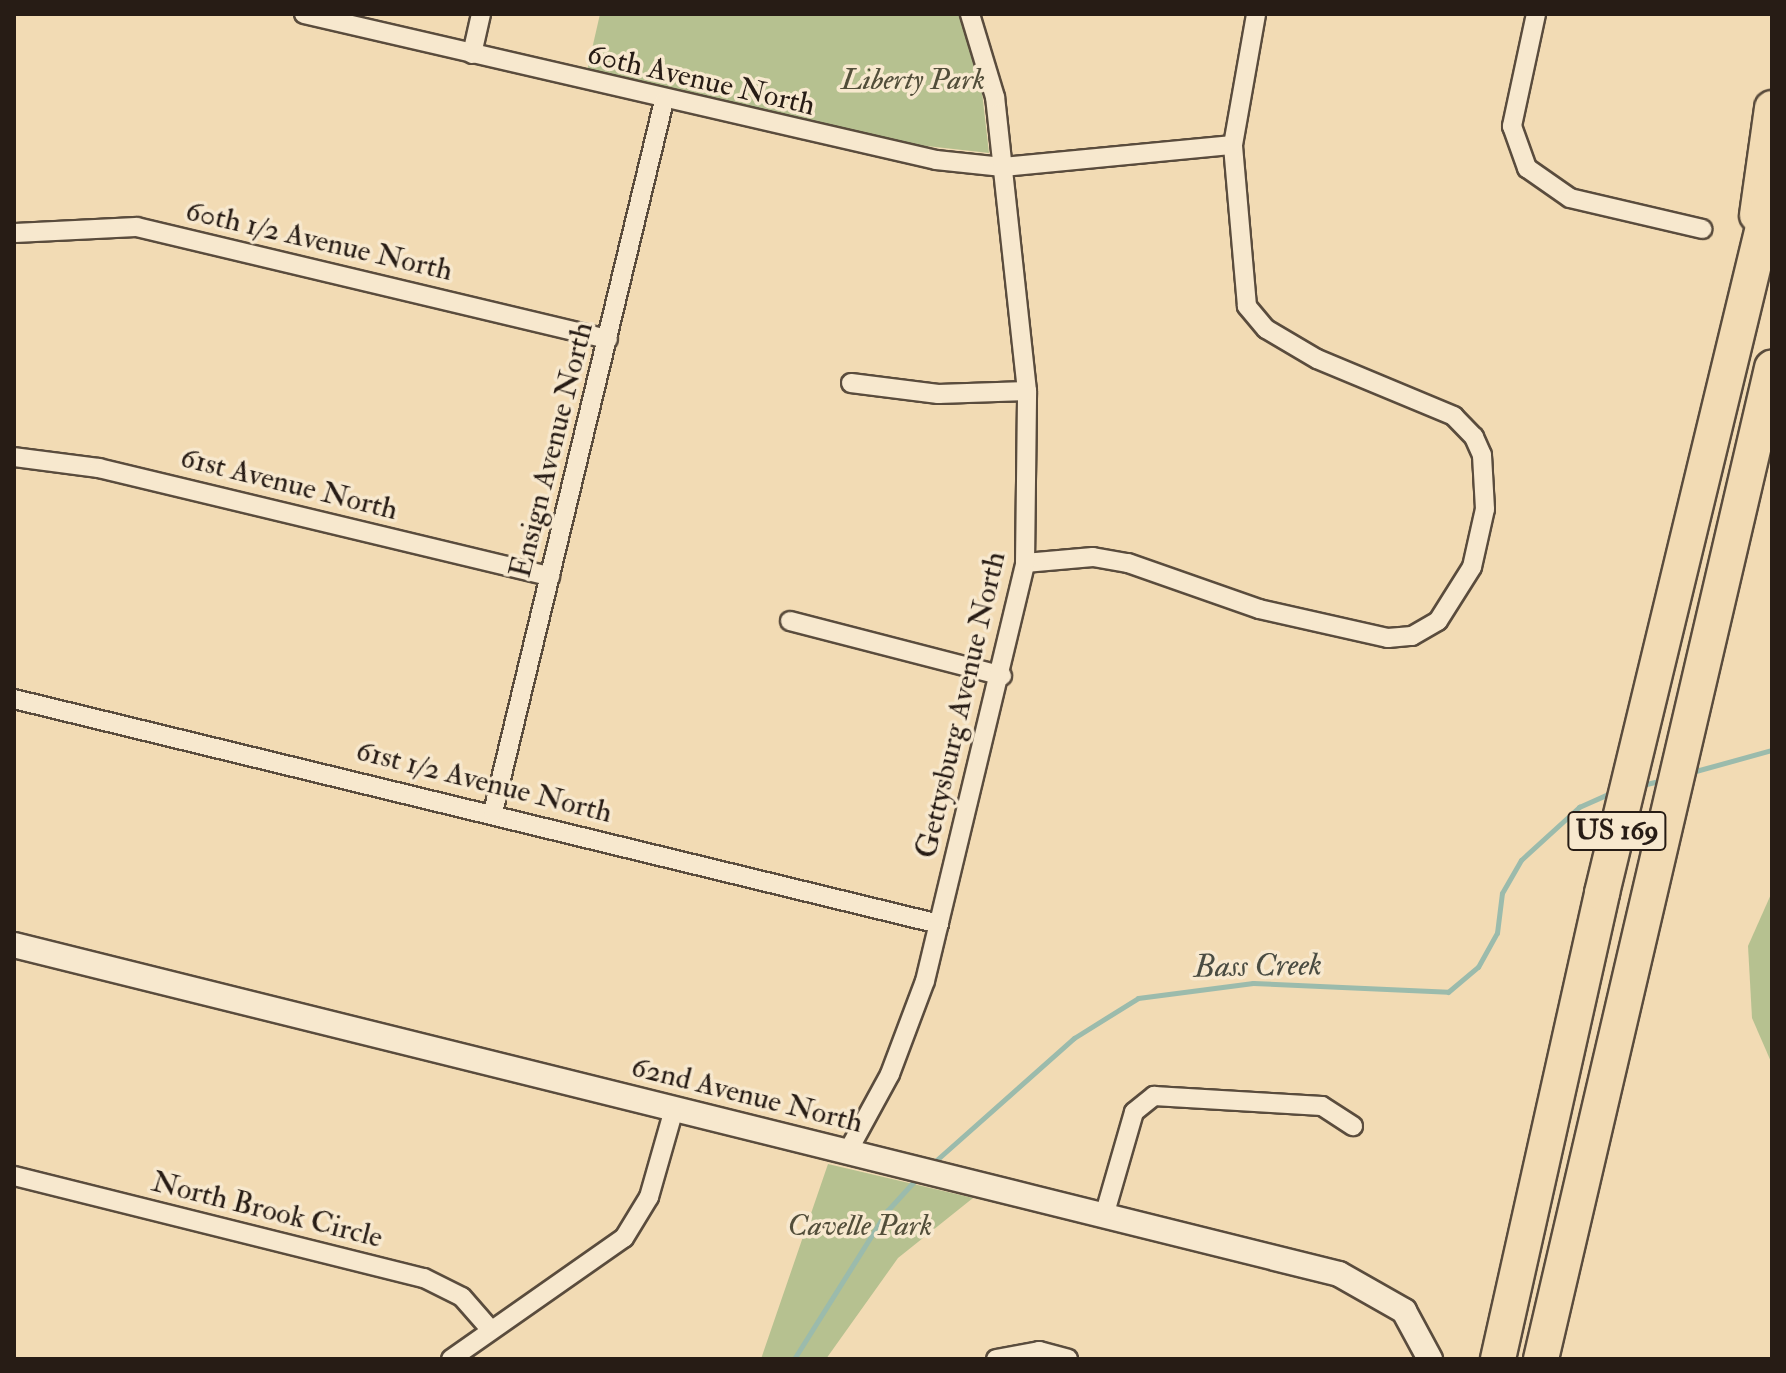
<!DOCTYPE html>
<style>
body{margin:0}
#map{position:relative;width:1786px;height:1373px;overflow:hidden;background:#f2dbb4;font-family:"IM FELL Double Pica",serif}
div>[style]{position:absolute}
.green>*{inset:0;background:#b6c190}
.stream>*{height:5px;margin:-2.5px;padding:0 2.5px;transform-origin:2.5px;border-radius:2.5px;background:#9bbbac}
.roads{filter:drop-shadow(2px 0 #5a4c3d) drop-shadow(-2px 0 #5a4c3d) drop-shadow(0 2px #5a4c3d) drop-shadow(0 -2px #5a4c3d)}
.minor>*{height:18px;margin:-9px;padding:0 9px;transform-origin:9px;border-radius:9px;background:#f7e8ce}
.tertiary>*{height:24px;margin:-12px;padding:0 12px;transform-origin:12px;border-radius:12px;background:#f7e8ce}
.motorway>*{height:34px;margin:-17px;padding:0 17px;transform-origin:17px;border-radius:17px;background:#f2dbb4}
span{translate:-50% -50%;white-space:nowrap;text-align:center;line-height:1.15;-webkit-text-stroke:7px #f7e8ce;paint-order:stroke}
.shield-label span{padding:2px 6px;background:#f7e8ce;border:2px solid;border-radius:6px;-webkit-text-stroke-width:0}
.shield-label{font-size:28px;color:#271c15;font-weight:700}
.street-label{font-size:30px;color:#271c15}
.park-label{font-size:30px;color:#524e3a;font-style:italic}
.water-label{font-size:32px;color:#4a4c42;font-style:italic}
.frame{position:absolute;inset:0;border:16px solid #271c15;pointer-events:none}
</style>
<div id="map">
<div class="green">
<div style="clip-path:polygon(600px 14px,961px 14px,979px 66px,989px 153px,882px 141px,587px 71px)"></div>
<div style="clip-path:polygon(1772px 892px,1772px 1064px,1752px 1018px,1748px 946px)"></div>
<div style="clip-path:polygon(828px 1164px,973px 1198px,898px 1258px,826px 1359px,761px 1359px)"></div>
</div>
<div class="stream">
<div style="left:1692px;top:772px;width:83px;rotate:-15.4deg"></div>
<div style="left:1642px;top:785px;width:22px;rotate:-13deg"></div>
<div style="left:932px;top:1164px;width:190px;rotate:-41.6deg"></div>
<div style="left:1074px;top:1038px;width:75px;rotate:-32deg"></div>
<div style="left:1138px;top:998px;width:116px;rotate:-7.4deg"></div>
<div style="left:1253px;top:983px;width:195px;rotate:2.6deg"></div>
<div style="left:1448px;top:992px;width:39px;rotate:-40deg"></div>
<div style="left:1478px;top:967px;width:39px;rotate:-61deg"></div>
<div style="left:1497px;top:933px;width:40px;rotate:-82.9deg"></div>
<div style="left:1502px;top:893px;width:38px;rotate:-60deg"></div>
<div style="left:1521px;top:860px;width:79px;rotate:-42.4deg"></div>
<div style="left:1579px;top:807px;width:36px;rotate:-24deg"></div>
<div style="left:794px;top:1359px;width:175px;rotate:-57.9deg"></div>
<div style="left:887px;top:1211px;width:47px;rotate:-47.6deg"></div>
</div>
<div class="roads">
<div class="minor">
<div style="left:304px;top:14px;width:649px;rotate:13.01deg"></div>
<div style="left:936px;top:160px;width:67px;rotate:6deg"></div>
<div style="left:1003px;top:167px;width:231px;rotate:-5.5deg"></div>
<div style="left:1536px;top:14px;width:115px;rotate:102.1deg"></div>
<div style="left:1512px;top:126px;width:45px;rotate:70.3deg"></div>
<div style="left:1527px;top:168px;width:52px;rotate:34.9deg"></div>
<div style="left:1570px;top:198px;width:136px;rotate:13.2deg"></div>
<div style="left:472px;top:54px;width:41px;rotate:-77.3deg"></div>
<div style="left:14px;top:233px;width:123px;rotate:-2.8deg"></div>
<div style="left:137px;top:227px;width:484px;rotate:13.4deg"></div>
<div style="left:851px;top:383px;width:88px;rotate:7.2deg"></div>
<div style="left:938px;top:394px;width:89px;rotate:-1.9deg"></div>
<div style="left:14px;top:457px;width:86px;rotate:7.4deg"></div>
<div style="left:99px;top:468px;width:464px;rotate:13.5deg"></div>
<div style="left:1025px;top:563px;width:68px;rotate:-5deg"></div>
<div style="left:1093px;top:557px;width:36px;rotate:10deg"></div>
<div style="left:1128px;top:563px;width:139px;rotate:19.3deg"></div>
<div style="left:1259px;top:609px;width:132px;rotate:12.7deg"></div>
<div style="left:1388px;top:638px;width:24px;rotate:-5deg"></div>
<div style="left:1412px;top:636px;width:30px;rotate:-30deg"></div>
<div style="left:1438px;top:621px;width:64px;rotate:-57.8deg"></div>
<div style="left:1472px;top:567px;width:59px;rotate:-77.4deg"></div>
<div style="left:1485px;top:509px;width:54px;rotate:-93.2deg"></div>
<div style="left:1482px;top:455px;width:20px;rotate:-114deg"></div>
<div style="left:1474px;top:437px;width:29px;rotate:-134deg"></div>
<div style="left:1454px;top:416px;width:148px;rotate:-157.4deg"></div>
<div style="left:1317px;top:359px;width:59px;rotate:-149.5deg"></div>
<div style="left:1266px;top:329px;width:30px;rotate:-130deg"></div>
<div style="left:1247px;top:306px;width:162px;rotate:-95deg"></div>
<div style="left:1233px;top:145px;width:133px;rotate:-80deg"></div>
<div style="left:790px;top:621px;width:219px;rotate:14.5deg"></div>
<div style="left:14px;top:699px;width:952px;rotate:13.67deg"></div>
<div style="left:493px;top:812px;width:731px;rotate:-76.48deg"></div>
<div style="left:847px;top:1153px;width:90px;rotate:-61.4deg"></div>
<div style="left:890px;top:1074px;width:99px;rotate:-69.4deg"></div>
<div style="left:925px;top:981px;width:430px;rotate:-76.5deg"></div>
<div style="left:1025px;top:563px;width:172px;rotate:-89.3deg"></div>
<div style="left:1027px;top:391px;width:296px;rotate:-96.2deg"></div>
<div style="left:995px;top:97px;width:87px;rotate:-106.8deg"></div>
<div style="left:14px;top:1176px;width:422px;rotate:14deg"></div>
<div style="left:424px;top:1278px;width:42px;rotate:26.6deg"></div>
<div style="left:462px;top:1297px;width:43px;rotate:48.8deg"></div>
<div style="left:1104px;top:1216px;width:108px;rotate:-73.9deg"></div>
<div style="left:1134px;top:1112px;width:26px;rotate:-39deg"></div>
<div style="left:1154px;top:1096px;width:168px;rotate:3.4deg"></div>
<div style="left:1322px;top:1106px;width:37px;rotate:33deg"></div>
<div style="left:451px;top:1359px;width:211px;rotate:-35deg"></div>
<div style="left:624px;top:1238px;width:48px;rotate:-58.6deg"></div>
<div style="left:649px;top:1197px;width:91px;rotate:-74.1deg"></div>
<div style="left:996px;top:1359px;width:44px;rotate:-10.5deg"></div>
<div style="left:1039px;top:1351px;width:30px;rotate:15deg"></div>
</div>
<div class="tertiary">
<div style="left:14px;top:945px;width:1365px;rotate:13.94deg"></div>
<div style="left:1339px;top:1274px;width:75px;rotate:29.6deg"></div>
<div style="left:1404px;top:1311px;width:55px;rotate:61.6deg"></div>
</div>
<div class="motorway">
<div style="left:1757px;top:215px;width:108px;rotate:-82deg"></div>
<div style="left:1498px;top:1359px;width:477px;rotate:-77.4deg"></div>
<div style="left:1602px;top:893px;width:723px;rotate:-76.41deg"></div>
<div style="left:1541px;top:1359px;width:1018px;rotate:-76.88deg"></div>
</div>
</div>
<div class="shield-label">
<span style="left:1617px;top:831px">US 169</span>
</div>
<div class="street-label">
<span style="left:701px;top:80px;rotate:13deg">60th Avenue North</span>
<span style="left:319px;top:241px;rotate:13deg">60th 1/2 Avenue North</span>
<span style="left:552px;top:450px;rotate:-76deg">Ensign Avenue North</span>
<span style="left:289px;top:484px;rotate:14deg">61st Avenue North</span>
<span style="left:961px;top:705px;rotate:-77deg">Gettysburg Avenue North</span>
<span style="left:484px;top:782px;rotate:14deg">61st 1/2 Avenue North</span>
<span style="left:747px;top:1095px;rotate:14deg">62nd Avenue North</span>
<span style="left:267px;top:1210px;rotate:14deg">North Brook Circle</span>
</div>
<div class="park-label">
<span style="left:913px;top:80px">Liberty Park</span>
<span style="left:860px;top:1226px">Cavelle Park</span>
</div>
<div class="water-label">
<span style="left:1258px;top:966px;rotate:-1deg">Bass Creek</span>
</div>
<div class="frame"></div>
</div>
